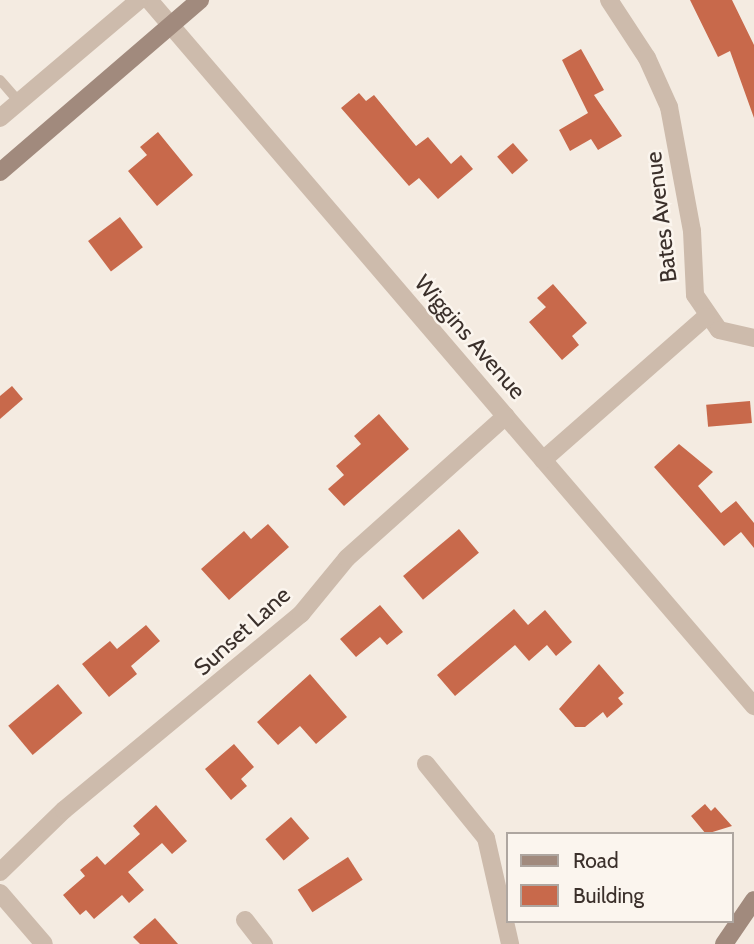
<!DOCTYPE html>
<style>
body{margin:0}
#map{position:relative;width:754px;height:944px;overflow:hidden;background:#f4ebe1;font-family:Cabin,sans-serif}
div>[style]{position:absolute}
.building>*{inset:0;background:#c8694b;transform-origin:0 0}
.lane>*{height:10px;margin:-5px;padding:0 5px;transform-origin:5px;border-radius:5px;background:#cdbbac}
.street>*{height:18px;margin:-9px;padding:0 9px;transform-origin:9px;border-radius:9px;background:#cdbbac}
.secondary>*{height:18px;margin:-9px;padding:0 9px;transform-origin:9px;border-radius:9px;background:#a18a7d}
span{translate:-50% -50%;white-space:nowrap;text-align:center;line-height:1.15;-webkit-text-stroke:5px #fbf5ee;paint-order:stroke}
.street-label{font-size:23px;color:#3b302b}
.legend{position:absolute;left:506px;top:832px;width:228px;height:91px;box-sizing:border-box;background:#fbf5ee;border:2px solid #aea6a0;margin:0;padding:9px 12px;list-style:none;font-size:21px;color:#3b302b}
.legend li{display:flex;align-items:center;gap:14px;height:35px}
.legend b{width:35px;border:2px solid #aea6a0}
</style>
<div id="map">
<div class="building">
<div style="clip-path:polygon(690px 0,732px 0,754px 45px,754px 118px,730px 51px,718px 57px)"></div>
<div style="clip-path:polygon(581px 49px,604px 90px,594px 95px,622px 136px,598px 150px,591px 139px,570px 151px,559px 130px,588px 113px,562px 60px)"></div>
<div style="clip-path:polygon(359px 93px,366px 101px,374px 95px,416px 146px,428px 137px,451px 164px,461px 155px,473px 169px,438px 199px,419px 178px,409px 186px,341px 108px)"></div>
<div style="clip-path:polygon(158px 132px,193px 175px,157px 206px,128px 171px,147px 155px,140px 147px)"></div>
<div style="left:513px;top:143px;width:23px;height:21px;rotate:49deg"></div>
<div style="left:120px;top:217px;width:38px;height:40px;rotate:53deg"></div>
<div style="clip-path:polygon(553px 284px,587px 323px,572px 336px,579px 345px,562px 360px,529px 322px,546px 307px,537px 298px)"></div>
<div style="clip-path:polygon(12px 386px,23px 399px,0 419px,0 396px)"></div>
<div style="left:750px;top:401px;width:22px;height:44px;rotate:85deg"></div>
<div style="clip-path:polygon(379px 414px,409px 449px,344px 506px,328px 489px,344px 475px,336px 466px,361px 444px,354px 436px)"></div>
<div style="clip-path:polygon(679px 444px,713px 472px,698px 486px,721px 513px,736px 501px,754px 523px,754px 548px,741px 532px,724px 546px,654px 467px)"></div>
<div style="clip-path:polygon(268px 524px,289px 547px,229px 600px,201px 569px,244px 531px,251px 539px)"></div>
<div style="left:459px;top:529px;width:31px;height:73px;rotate:50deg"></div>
<div style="clip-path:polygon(380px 605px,403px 632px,387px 645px,380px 637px,356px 657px,340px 639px)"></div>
<div style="clip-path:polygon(514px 609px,528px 625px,545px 610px,572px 642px,556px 656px,547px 645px,529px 661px,515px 645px,455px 696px,437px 675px)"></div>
<div style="clip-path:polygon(146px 625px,160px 641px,131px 666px,137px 674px,109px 697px,82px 664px,110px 641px,117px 649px)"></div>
<div style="clip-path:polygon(599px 664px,624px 693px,618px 698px,623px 704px,607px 718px,603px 712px,585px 727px,575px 727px,559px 709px)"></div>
<div style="clip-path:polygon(310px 674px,347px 717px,316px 744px,300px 726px,278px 745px,257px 722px)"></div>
<div style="left:58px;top:684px;width:38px;height:65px;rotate:50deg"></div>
<div style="clip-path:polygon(234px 744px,254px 767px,241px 779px,247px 786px,231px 800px,205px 769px)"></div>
<div style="clip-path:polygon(705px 804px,711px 811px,715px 807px,732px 826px,706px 834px,691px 816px)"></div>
<div style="clip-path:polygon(156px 805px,187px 841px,172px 854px,162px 843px,128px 872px,144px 890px,129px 903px,122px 895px,94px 919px,86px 910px,80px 915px,63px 895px,85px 876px,80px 870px,97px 856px,105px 865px,140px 834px,133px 826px)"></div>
<div style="left:291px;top:817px;width:28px;height:34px;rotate:49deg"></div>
<div style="left:348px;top:857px;width:27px;height:60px;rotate:57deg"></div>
<div style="clip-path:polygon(155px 918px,178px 944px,140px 944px,133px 937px)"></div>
</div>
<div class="lane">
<div style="left:0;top:80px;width:29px;rotate:49deg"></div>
</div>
<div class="street">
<div style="left:149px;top:0;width:930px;rotate:49.41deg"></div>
<div style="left:609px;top:0;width:69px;rotate:56.8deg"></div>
<div style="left:647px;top:58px;width:54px;rotate:65.8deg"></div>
<div style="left:669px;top:107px;width:126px;rotate:79.5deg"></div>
<div style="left:692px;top:231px;width:64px;rotate:87.3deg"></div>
<div style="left:695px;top:295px;width:42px;rotate:55.6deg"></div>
<div style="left:719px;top:330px;width:36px;rotate:13deg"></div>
<div style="left:0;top:118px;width:182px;rotate:-40.3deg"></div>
<div style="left:543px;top:460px;width:217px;rotate:-41.3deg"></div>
<div style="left:426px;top:764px;width:95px;rotate:51deg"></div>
<div style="left:486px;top:838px;width:109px;rotate:77.2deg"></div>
<div style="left:0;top:872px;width:89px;rotate:-44.1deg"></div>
<div style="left:64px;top:810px;width:308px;rotate:-39.6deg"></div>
<div style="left:301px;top:614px;width:72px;rotate:-50.6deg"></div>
<div style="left:347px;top:558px;width:213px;rotate:-41.8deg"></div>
<div style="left:0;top:893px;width:67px;rotate:49.2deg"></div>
<div style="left:245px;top:920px;width:31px;rotate:52deg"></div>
</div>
<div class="secondary">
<div style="left:0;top:172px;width:264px;rotate:-40.7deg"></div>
<div style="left:724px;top:944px;width:53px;rotate:-55.7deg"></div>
</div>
<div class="street-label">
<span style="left:661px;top:217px;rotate:-97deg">Bates Avenue</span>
<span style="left:470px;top:337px;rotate:49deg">Wiggins Avenue</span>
<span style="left:242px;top:631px;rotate:-42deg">Sunset Lane</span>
</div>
<ul class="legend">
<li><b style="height:9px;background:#a18a7d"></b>Road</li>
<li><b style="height:19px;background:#c8694b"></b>Building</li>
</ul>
</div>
